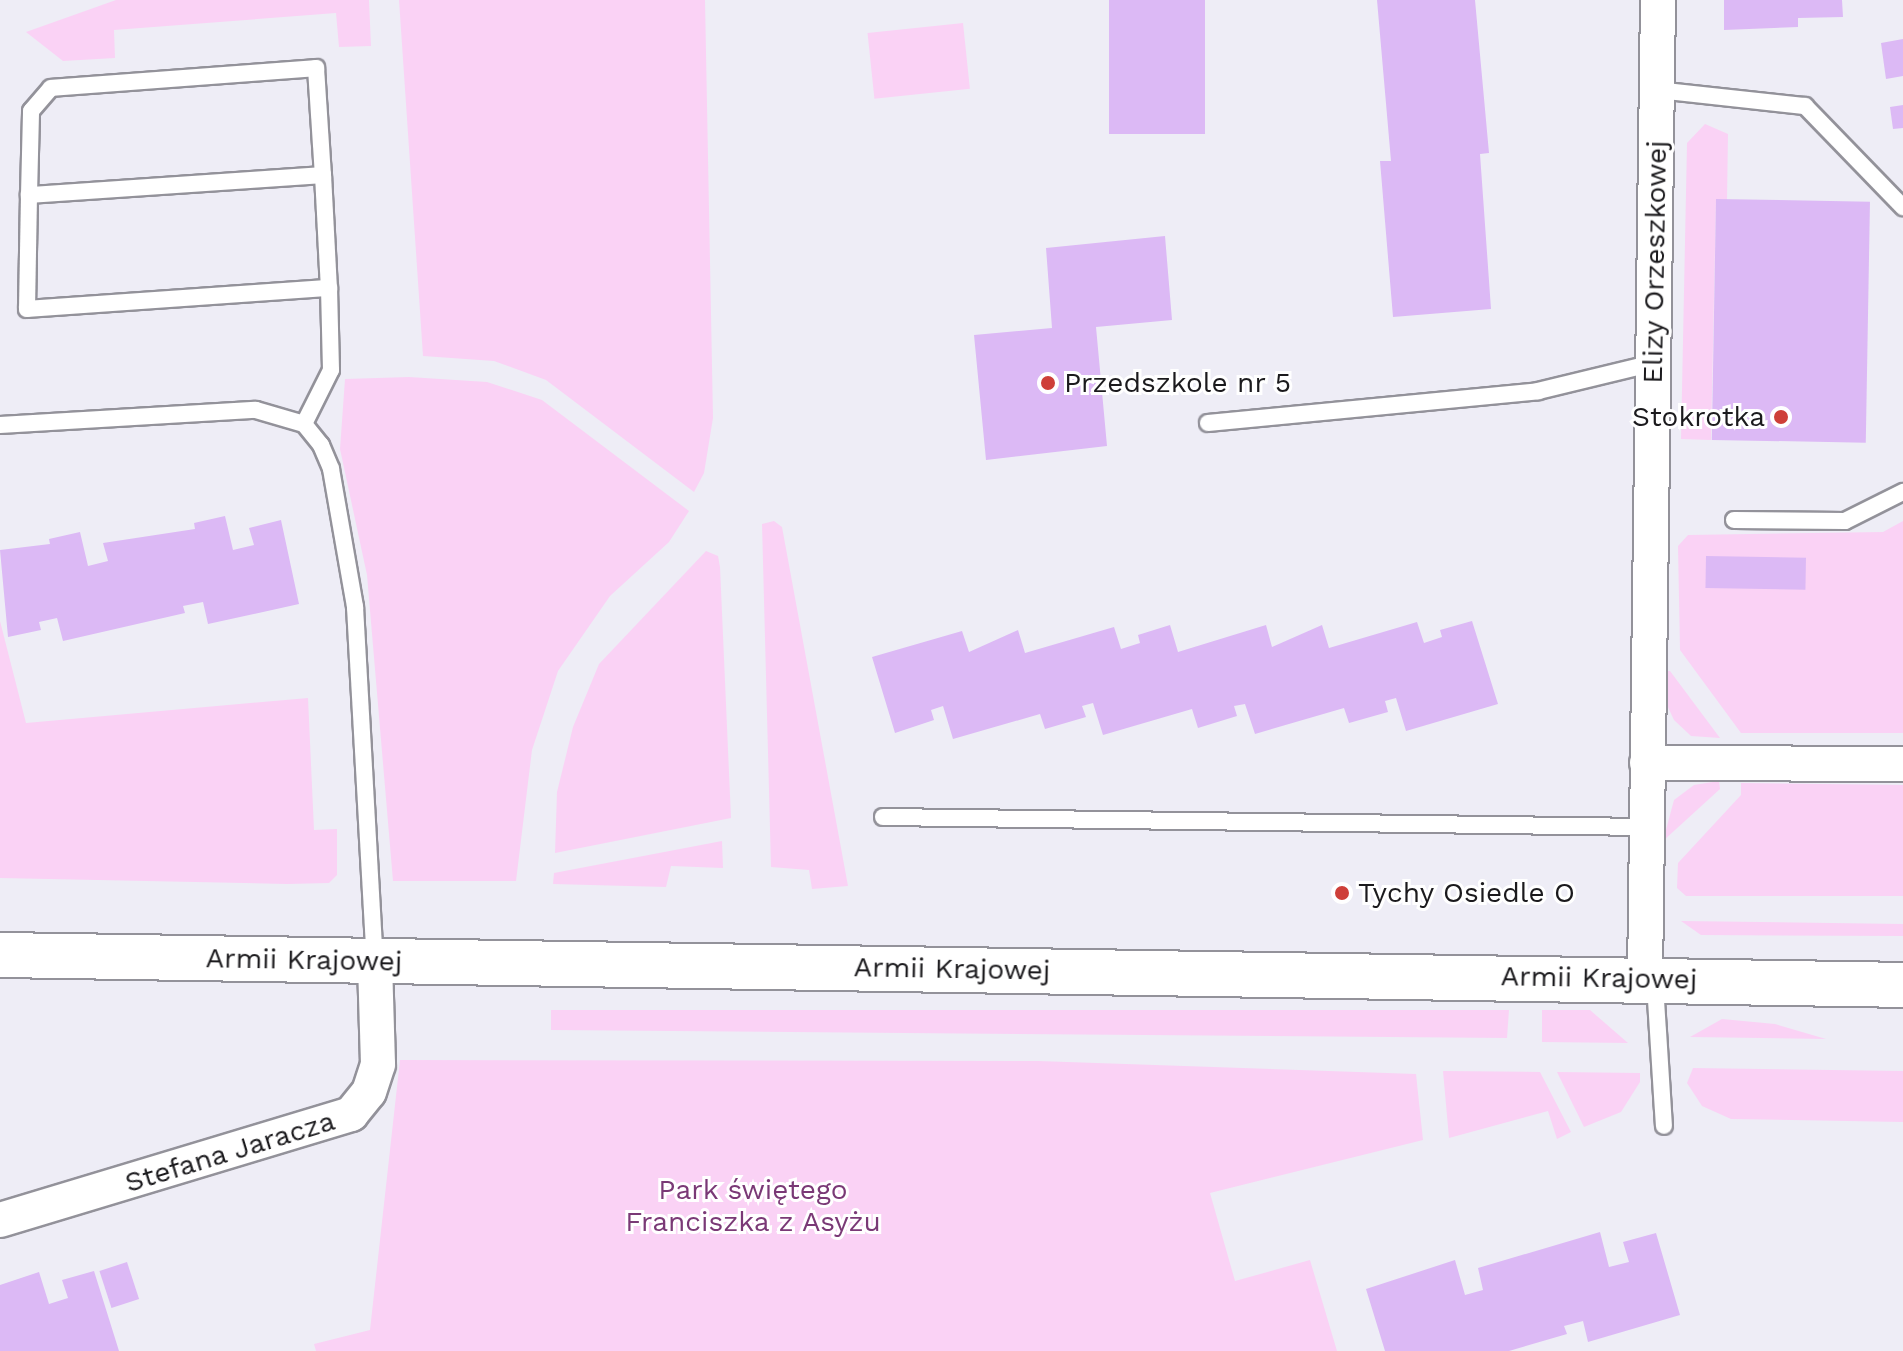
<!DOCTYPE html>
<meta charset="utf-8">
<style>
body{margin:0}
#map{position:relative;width:1903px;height:1351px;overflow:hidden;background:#eeedf6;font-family:"Work Sans",sans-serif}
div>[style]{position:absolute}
.green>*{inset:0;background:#fad2f5;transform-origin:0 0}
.building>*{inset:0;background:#dcb9f5;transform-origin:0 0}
.roads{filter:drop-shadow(2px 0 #93929a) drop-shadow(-2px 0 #93929a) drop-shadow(0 2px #93929a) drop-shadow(0 -2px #93929a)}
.lane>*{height:16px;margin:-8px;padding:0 8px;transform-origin:8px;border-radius:8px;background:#fff}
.street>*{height:34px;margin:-17px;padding:0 17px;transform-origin:17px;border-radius:17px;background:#fff}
.secondary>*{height:44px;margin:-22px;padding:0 22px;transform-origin:22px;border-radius:22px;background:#fff}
.dots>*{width:22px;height:22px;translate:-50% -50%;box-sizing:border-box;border:4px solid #fff;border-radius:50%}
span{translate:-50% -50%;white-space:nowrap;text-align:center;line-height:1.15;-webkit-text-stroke:6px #fff;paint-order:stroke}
.street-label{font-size:28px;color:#1b1a1d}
.poi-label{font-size:28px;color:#1b1a1d}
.left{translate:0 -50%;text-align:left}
.right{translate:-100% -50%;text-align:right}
.park-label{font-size:28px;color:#7a3976}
</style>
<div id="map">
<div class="green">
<div style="clip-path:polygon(116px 0,369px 0,371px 46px,339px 47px,336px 13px,114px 30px,115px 58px,63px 61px,26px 32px)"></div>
<div style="clip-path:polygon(399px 0,705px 0,713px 418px,704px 473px,694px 492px,546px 380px,494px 361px,423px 356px)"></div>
<div style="left:963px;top:23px;width:66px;height:96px;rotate:84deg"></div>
<div style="clip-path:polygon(1705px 124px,1728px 134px,1727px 200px,1716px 200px,1711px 440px,1681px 439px,1687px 143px)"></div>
<div style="clip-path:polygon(409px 377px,487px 382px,542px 400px,689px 511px,669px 542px,610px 596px,558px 671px,532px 750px,516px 881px,393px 881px,367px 575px,340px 449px,345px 379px)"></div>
<div style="clip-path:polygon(774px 521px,782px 527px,848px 886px,812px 889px,809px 870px,771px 867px,762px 524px)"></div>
<div style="clip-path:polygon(1903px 521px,1903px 733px,1741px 733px,1680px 650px,1678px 546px,1688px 535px,1883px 532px)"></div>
<div style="clip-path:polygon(706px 551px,718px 556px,720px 567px,731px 818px,555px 853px,557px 792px,573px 727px,599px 664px)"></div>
<div style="clip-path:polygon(0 621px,26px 723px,308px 698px,314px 830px,337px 829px,337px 875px,329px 883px,287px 884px,0 878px)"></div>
<div style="clip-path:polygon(1666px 671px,1670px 671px,1720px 738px,1691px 736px,1674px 720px,1666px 703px)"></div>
<div style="clip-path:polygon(1719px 781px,1720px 789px,1663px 841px,1674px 800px,1694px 785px)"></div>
<div style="clip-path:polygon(1741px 783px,1903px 785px,1903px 896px,1686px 896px,1677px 888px,1678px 863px,1741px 795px)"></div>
<div style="clip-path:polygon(722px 841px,723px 868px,671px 866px,666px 887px,553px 884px,554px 873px)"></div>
<div style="clip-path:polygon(1681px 921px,1903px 924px,1903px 936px,1701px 935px)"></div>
<div style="clip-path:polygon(1509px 1010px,1507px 1038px,551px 1030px,551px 1010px)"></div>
<div style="clip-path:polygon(1542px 1010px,1590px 1010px,1628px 1043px,1542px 1042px)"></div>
<div style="clip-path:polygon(1722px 1019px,1775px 1024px,1826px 1039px,1690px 1037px)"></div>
<div style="clip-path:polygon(400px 1060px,1038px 1061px,1416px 1074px,1423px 1140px,1210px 1193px,1235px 1281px,1310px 1260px,1337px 1351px,316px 1351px,314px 1344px,370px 1330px)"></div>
<div style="clip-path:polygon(1693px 1068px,1903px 1071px,1903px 1122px,1731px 1119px,1702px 1106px,1687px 1083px)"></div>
<div style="clip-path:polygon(1443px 1071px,1540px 1072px,1571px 1132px,1557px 1139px,1548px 1111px,1449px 1138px)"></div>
<div style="clip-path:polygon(1557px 1072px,1640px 1073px,1640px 1082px,1621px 1112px,1584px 1127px)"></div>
</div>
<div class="building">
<div style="left:1109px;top:0;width:96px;height:134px"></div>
<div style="clip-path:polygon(1377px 0,1475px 0,1489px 153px,1480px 154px,1491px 309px,1393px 317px,1380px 161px,1391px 161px)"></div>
<div style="clip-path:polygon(1724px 0,1842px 0,1843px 17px,1798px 18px,1798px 27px,1724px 30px)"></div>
<div style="clip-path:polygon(1903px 39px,1903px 76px,1886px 79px,1881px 43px)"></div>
<div style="clip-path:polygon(1903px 105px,1903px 128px,1893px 129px,1890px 107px)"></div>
<div style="left:1716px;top:199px;width:154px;height:241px;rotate:1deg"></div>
<div style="clip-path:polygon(1165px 236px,1172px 320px,1096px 327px,1107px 446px,986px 460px,974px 335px,1052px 328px,1046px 248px)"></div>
<div style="clip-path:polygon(225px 516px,233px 550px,254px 545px,249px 528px,281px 520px,299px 604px,208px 624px,203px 602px,183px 606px,185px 613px,63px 641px,57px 618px,39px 622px,41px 630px,8px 637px,0 550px,50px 544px,49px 539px,80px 532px,88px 566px,108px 561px,103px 543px,195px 529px,194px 523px)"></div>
<div style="left:1706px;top:556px;width:100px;height:32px;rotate:1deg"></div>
<div style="clip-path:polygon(1472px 621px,1498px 704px,1406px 731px,1396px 698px,1385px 701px,1388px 712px,1349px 723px,1344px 708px,1255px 734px,1245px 704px,1234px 706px,1237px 716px,1198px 728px,1192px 709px,1103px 735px,1093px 703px,1082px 706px,1086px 717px,1045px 729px,1040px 714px,953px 739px,943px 706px,931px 710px,934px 720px,895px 733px,872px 657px,962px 631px,969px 652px,1018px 630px,1025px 653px,1114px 627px,1121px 649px,1140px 643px,1138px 635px,1170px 625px,1178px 652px,1266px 625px,1272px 647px,1322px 625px,1329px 648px,1417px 622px,1424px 643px,1442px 637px,1440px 630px)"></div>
<div style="clip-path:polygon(1600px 1232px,1609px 1267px,1629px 1262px,1623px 1242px,1656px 1233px,1680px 1315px,1588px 1342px,1583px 1321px,1564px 1326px,1567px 1334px,1509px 1351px,1385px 1351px,1366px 1289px,1455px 1260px,1465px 1295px,1483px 1290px,1478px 1268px)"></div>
<div style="left:127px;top:1262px;width:39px;height:29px;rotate:72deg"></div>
<div style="clip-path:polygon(94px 1271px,119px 1351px,0 1351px,0 1285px,39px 1272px,49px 1304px,68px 1298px,62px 1280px)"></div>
</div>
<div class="roads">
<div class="lane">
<div style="left:1657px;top:90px;width:149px;rotate:6.2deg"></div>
<div style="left:1805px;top:106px;width:141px;rotate:45.9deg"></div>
<div style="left:323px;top:175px;width:113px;rotate:87deg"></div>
<div style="left:29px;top:195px;width:84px;rotate:-88.6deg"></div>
<div style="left:31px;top:111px;width:30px;rotate:-49deg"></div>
<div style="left:51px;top:88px;width:266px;rotate:-4.3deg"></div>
<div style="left:316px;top:68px;width:107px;rotate:86.3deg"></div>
<div style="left:323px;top:175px;width:295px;rotate:176.1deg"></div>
<div style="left:29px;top:195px;width:114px;rotate:91deg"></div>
<div style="left:27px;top:309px;width:303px;rotate:-4deg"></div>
<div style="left:329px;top:288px;width:82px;rotate:88.6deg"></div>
<div style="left:331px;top:370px;width:60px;rotate:116.6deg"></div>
<div style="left:1208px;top:423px;width:332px;rotate:-5.5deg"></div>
<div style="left:1538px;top:391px;width:119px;rotate:-13.6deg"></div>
<div style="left:0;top:425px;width:256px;rotate:-3.4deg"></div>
<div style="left:256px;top:410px;width:50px;rotate:16.3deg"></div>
<div style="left:304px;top:424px;width:27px;rotate:51deg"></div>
<div style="left:321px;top:445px;width:26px;rotate:67deg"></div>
<div style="left:331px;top:469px;width:140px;rotate:80.1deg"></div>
<div style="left:355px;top:607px;width:354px;rotate:86.8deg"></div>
<div style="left:1734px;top:520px;width:111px;rotate:0.5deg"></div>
<div style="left:1845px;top:521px;width:65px;rotate:-26.6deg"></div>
<div style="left:883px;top:817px;width:763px;rotate:0.75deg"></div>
<div style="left:1655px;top:984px;width:142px;rotate:86.4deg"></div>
</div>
<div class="street">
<div style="left:1647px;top:763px;width:256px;rotate:0.2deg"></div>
<div style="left:1645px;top:978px;width:978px;rotate:-89.24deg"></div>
<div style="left:0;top:1220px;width:367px;rotate:-16.8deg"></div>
<div style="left:351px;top:1114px;width:28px;rotate:-51deg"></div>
<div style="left:369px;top:1092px;width:29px;rotate:-72deg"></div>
<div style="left:378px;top:1064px;width:103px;rotate:-91.7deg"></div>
</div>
<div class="secondary">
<div style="left:0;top:955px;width:1903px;rotate:0.9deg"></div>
</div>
</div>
<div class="dots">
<div style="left:1048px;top:383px;background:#ce3f39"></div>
<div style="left:1781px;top:417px;background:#ce3f39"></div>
<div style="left:1342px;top:893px;background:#ce3f39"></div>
</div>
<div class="street-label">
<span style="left:1655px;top:262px;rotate:-89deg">Elizy Orzeszkowej</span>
<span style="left:304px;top:960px;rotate:1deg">Armii Krajowej</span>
<span style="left:952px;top:969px;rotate:1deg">Armii Krajowej</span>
<span style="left:1599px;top:978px;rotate:1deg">Armii Krajowej</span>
<span style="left:230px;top:1152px;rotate:-17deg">Stefana Jaracza</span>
</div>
<div class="poi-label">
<span class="left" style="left:1064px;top:383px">Przedszkole nr 5</span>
<span class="right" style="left:1765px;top:417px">Stokrotka</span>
<span class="left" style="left:1358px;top:893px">Tychy Osiedle O</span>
</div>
<div class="park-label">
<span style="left:753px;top:1206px">Park świętego<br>Franciszka z Asyżu</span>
</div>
</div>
